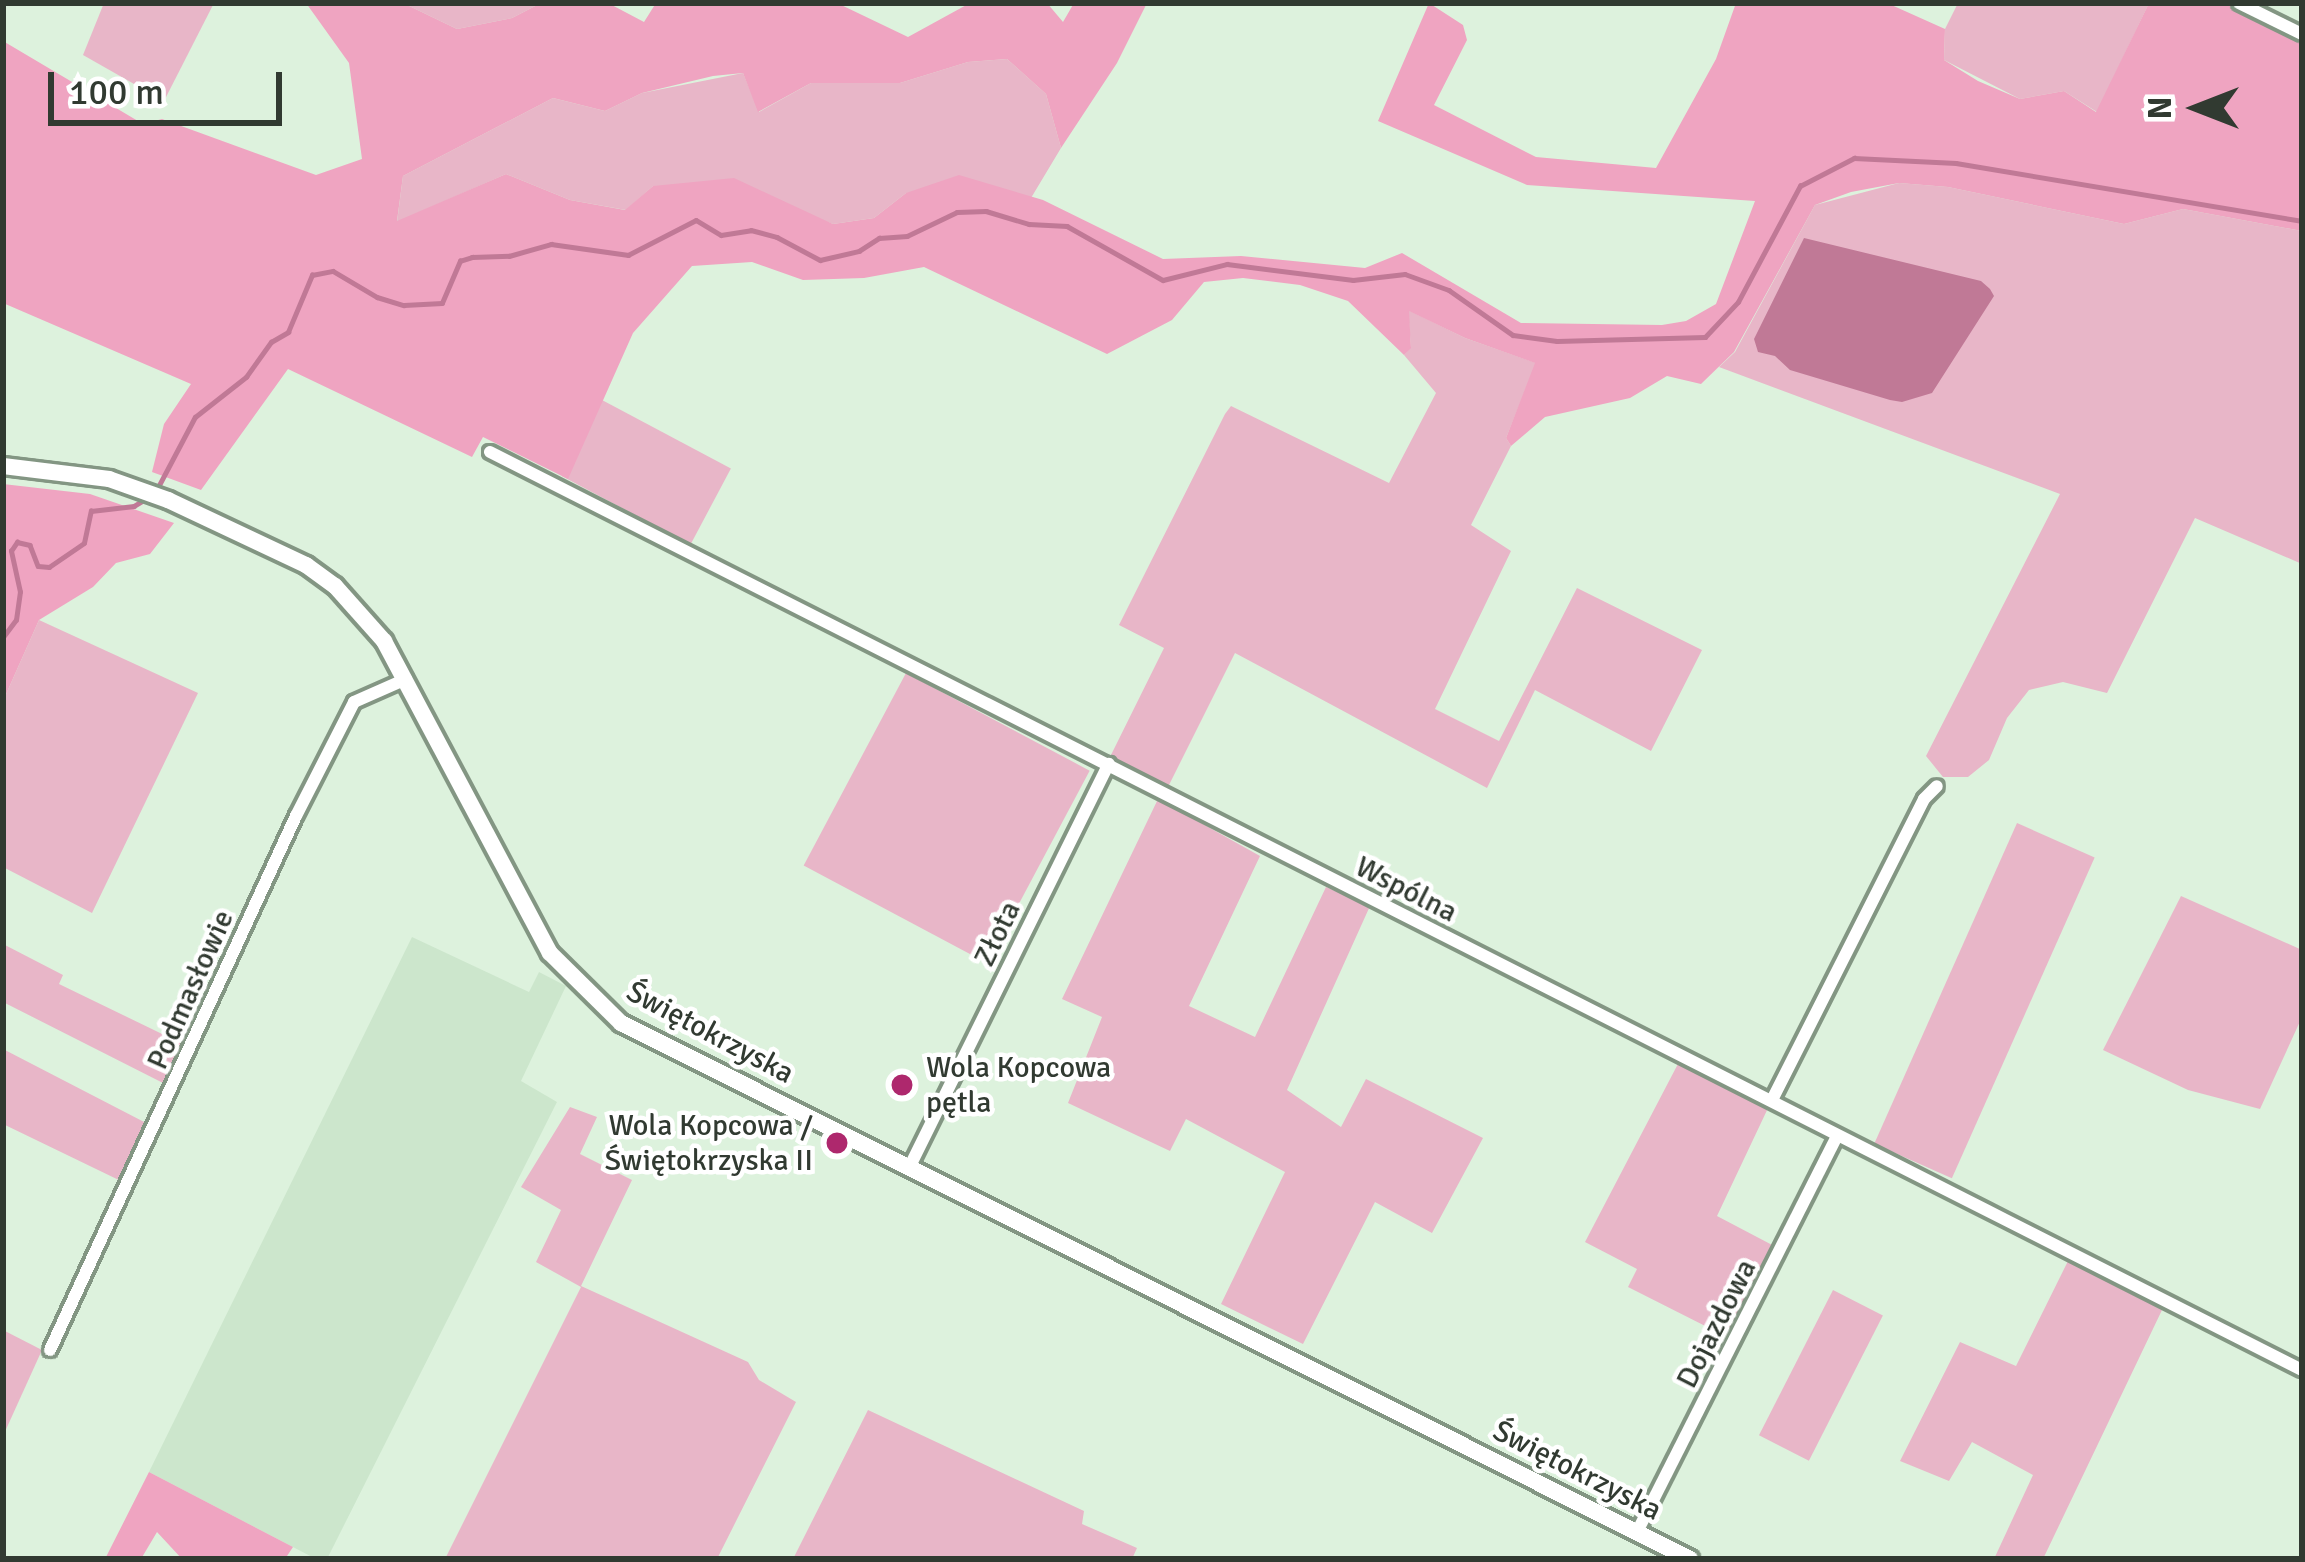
<!DOCTYPE html>
<meta charset="utf-8">
<style>
body{margin:0}
#map{position:relative;width:2305px;height:1562px;overflow:hidden;background:#ddf2dd;font-family:Signika,sans-serif}
div>[style]{position:absolute}
.built>*{inset:0;background:#cce6cc}
.green>*{inset:0;background:#e8b6c8;transform-origin:0 0}
.forest>*{inset:0;background:#efa4c1}
.water>*{inset:0;background:#c07996}
.stream>*{height:4.5px;margin:-2.25px;padding:0 2.25px;transform-origin:2.25px;border-radius:2.25px;background:#c07996}
.roads{filter:drop-shadow(3px 0 #839683) drop-shadow(-3px 0 #839683) drop-shadow(0 3px #839683) drop-shadow(0 -3px #839683)}
.minor>*{height:12px;margin:-6px;padding:0 6px;transform-origin:6px;border-radius:6px;background:#fff}
.tertiary>*{height:16px;margin:-8px;padding:0 8px;transform-origin:8px;border-radius:8px;background:#fff}
.dots>*{width:33px;height:33px;translate:-50% -50%;box-sizing:border-box;border:6px solid #fff;border-radius:50%}
span{translate:-50% -50%;white-space:nowrap;text-align:center;line-height:1.15;-webkit-text-stroke:9px #fff;paint-order:stroke}
.street-label{font-size:30px;color:#313a31}
.poi-label{font-size:30px;color:#313a31}
.left{translate:0 -50%;text-align:left}
.right{translate:-100% -50%;text-align:right}
.frame{position:absolute;inset:0;border:6px solid #313a31;pointer-events:none}
.north{position:absolute;left:2137px;top:48px;width:120px;height:120px;-webkit-text-stroke:9px #fff;paint-order:stroke;rotate:270deg;font-size:33px;font-weight:700;line-height:48px;text-align:center;color:#313a31}
.north::after{content:'';display:block;margin:auto;width:42px;height:54px;background:#313a31;clip-path:polygon(50% 0,100% 100%,50% 72%,0 100%)}
.scale{position:absolute;left:48px;top:72px;width:234px;height:54px;box-sizing:border-box;border:6px solid #313a31;border-top:0;padding-left:15px;font-size:36px;line-height:42px;white-space:nowrap;color:#313a31;-webkit-text-stroke:9px #fff;paint-order:stroke}
</style>
<div id="map">
<div class="built">
<div style="clip-path:polygon(412px 937px,529px 992px,539px 972px,566px 986px,521px 1081px,557px 1102px,327px 1559px,316px 1559px,149px 1472px)"></div>
</div>
<div class="green">
<div style="clip-path:polygon(104px 3px,214px 3px,164px 101px,83px 55px)"></div>
<div style="clip-path:polygon(403px 3px,541px 3px,512px 18px,457px 29px)"></div>
<div style="clip-path:polygon(1958px 3px,2149px 3px,2097px 112px,2064px 91px,2020px 99px,1944px 60px,1945px 29px)"></div>
<div style="clip-path:polygon(1007px 59px,1046px 94px,1061px 148px,1031px 198px,1000px 190px,906px 193px,874px 218px,833px 224px,800px 212px,653px 186px,626px 210px,570px 200px,506px 174px,397px 222px,403px 176px,553px 98px,605px 111px,642px 93px,743px 73px,759px 112px,811px 83px,900px 83px,968px 62px)"></div>
<div style="clip-path:polygon(1899px 183px,1948px 187px,2124px 224px,2183px 209px,2302px 231px,2302px 564px,2195px 518px,2107px 693px,2063px 682px,2029px 690px,2007px 718px,1989px 760px,1968px 777px,1943px 777px,1926px 756px,2060px 494px,1719px 367px,1735px 352px,1815px 205px)"></div>
<div style="clip-path:polygon(1408px 310px,1465px 338px,1536px 363px,1506px 438px,1511px 446px,1471px 525px,1511px 551px,1435px 709px,1499px 741px,1577px 588px,1702px 650px,1651px 751px,1535px 690px,1487px 788px,1235px 653px,1167px 789px,1110px 757px,1164px 648px,1119px 625px,1225px 414px,1231px 406px,1389px 483px,1436px 393px,1404px 355px,1411px 347px)"></div>
<div style="left:602px;top:400px;width:146px;height:86px;rotate:28deg"></div>
<div style="clip-path:polygon(39px 620px,198px 693px,92px 913px,3px 867px,3px 701px)"></div>
<div style="left:906px;top:673px;width:208px;height:218px;rotate:28deg"></div>
<div style="clip-path:polygon(1158px 799px,1260px 856px,1189px 1006px,1255px 1037px,1326px 887px,1370px 906px,1287px 1090px,1341px 1127px,1366px 1079px,1483px 1138px,1432px 1233px,1375px 1202px,1303px 1344px,1221px 1304px,1285px 1172px,1186px 1119px,1170px 1151px,1068px 1103px,1102px 1017px,1062px 999px)"></div>
<div style="left:2017px;top:823px;width:85px;height:351px;rotate:24deg"></div>
<div style="clip-path:polygon(2181px 896px,2302px 950px,2302px 1017px,2260px 1109px,2188px 1090px,2103px 1050px)"></div>
<div style="clip-path:polygon(3px 944px,63px 975px,59px 984px,189px 1047px,125px 1183px,3px 1124px,3px 1049px,148px 1124px,167px 1085px,3px 1002px)"></div>
<div style="clip-path:polygon(1680px 1060px,1769px 1106px,1717px 1216px,1776px 1247px,1731px 1339px,1628px 1287px,1637px 1269px,1585px 1242px)"></div>
<div style="clip-path:polygon(570px 1107px,597px 1117px,580px 1154px,632px 1180px,581px 1286px,748px 1362px,759px 1380px,796px 1402px,717px 1559px,445px 1559px,581px 1287px,536px 1262px,561px 1210px,521px 1187px)"></div>
<div style="clip-path:polygon(2069px 1259px,2162px 1310px,2043px 1559px,1994px 1559px,2033px 1475px,1972px 1442px,1949px 1481px,1900px 1461px,1960px 1342px,2016px 1366px)"></div>
<div style="left:1833px;top:1290px;width:56px;height:163px;rotate:27deg"></div>
<div style="clip-path:polygon(3px 1330px,42px 1350px,3px 1436px)"></div>
<div style="clip-path:polygon(868px 1410px,1084px 1511px,1082px 1524px,1137px 1548px,1132px 1559px,793px 1559px)"></div>
</div>
<div class="forest">
<div style="clip-path:polygon(306px 3px,403px 3px,457px 29px,512px 18px,541px 3px,608px 3px,644px 22px,656px 3px,837px 3px,908px 37px,970px 3px,1047px 3px,1063px 22px,1074px 3px,1147px 3px,1117px 63px,1061px 148px,1046px 94px,1007px 59px,968px 62px,900px 83px,811px 83px,758px 112px,743px 73px,713px 76px,642px 93px,605px 111px,553px 98px,403px 176px,397px 221px,506px 174px,570px 200px,625px 210px,653px 186px,734px 178px,833px 224px,874px 218px,906px 193px,959px 175px,1043px 200px,1163px 259px,1241px 256px,1365px 268px,1402px 253px,1521px 323px,1662px 325px,1686px 321px,1716px 304px,1755px 201px,1527px 185px,1378px 121px,1429px 3px,1463px 25px,1467px 40px,1434px 105px,1536px 157px,1656px 168px,1716px 59px,1736px 3px,1887px 3px,1945px 29px,1944px 60px,1978px 81px,2020px 99px,2064px 91px,2096px 112px,2149px 3px,2225px 3px,2302px 41px,2302px 231px,2183px 209px,2124px 224px,1948px 187px,1899px 183px,1851px 192px,1815px 205px,1734px 352px,1701px 384px,1667px 376px,1630px 398px,1545px 417px,1511px 446px,1506px 438px,1535px 363px,1465px 338px,1409px 311px,1411px 348px,1404px 355px,1348px 301px,1300px 285px,1243px 278px,1204px 282px,1172px 320px,1107px 354px,924px 267px,864px 278px,803px 280px,752px 262px,692px 266px,633px 333px,568px 479px,483px 437px,472px 457px,288px 369px,201px 490px,152px 472px,164px 424px,191px 384px,3px 303px,3px 41px,143px 124px,162px 119px,316px 175px,362px 159px,349px 63px)"></div>
<div style="clip-path:polygon(3px 484px,90px 494px,174px 523px,150px 554px,116px 563px,93px 587px,39px 620px,3px 701px)"></div>
<div style="clip-path:polygon(149px 1472px,293px 1547px,285px 1559px,182px 1559px,157px 1532px,141px 1559px,105px 1559px)"></div>
</div>
<div class="water">
<div style="clip-path:polygon(1804px 238px,1981px 281px,1990px 289px,1994px 296px,1932px 393px,1902px 402px,1890px 400px,1790px 370px,1775px 356px,1758px 352px,1754px 339px)"></div>
</div>
<div class="stream">
<div style="left:157px;top:489px;width:81px;rotate:-62.2deg"></div>
<div style="left:195px;top:417px;width:65px;rotate:-38.1deg"></div>
<div style="left:246px;top:377px;width:43px;rotate:-54.5deg"></div>
<div style="left:271px;top:342px;width:20px;rotate:-30deg"></div>
<div style="left:288px;top:332px;width:62px;rotate:-67.2deg"></div>
<div style="left:312px;top:275px;width:21px;rotate:-11deg"></div>
<div style="left:333px;top:271px;width:51px;rotate:30.6deg"></div>
<div style="left:377px;top:297px;width:28px;rotate:17deg"></div>
<div style="left:404px;top:305px;width:38px;rotate:-3deg"></div>
<div style="left:442px;top:303px;width:46px;rotate:-66.8deg"></div>
<div style="left:460px;top:261px;width:13px;rotate:-18deg"></div>
<div style="left:472px;top:257px;width:37px;rotate:-2deg"></div>
<div style="left:509px;top:256px;width:44px;rotate:-15.9deg"></div>
<div style="left:551px;top:244px;width:78px;rotate:8.1deg"></div>
<div style="left:628px;top:255px;width:76px;rotate:-27.2deg"></div>
<div style="left:696px;top:220px;width:29px;rotate:31deg"></div>
<div style="left:721px;top:235px;width:30px;rotate:-9deg"></div>
<div style="left:751px;top:230px;width:27px;rotate:15deg"></div>
<div style="left:777px;top:237px;width:49px;rotate:28.1deg"></div>
<div style="left:820px;top:260px;width:40px;rotate:-13deg"></div>
<div style="left:859px;top:251px;width:24px;rotate:-33deg"></div>
<div style="left:879px;top:238px;width:28px;rotate:-4deg"></div>
<div style="left:907px;top:236px;width:55px;rotate:-25.6deg"></div>
<div style="left:957px;top:212px;width:29px;rotate:-2deg"></div>
<div style="left:986px;top:211px;width:45px;rotate:16.8deg"></div>
<div style="left:1029px;top:224px;width:38px;rotate:3deg"></div>
<div style="left:1067px;top:226px;width:110px;rotate:29.4deg"></div>
<div style="left:1163px;top:280px;width:66px;rotate:-14deg"></div>
<div style="left:1227px;top:264px;width:127px;rotate:7.2deg"></div>
<div style="left:1353px;top:280px;width:52px;rotate:-6.6deg"></div>
<div style="left:1405px;top:274px;width:47px;rotate:20deg"></div>
<div style="left:1449px;top:290px;width:78px;rotate:35.1deg"></div>
<div style="left:1513px;top:335px;width:44px;rotate:7.8deg"></div>
<div style="left:1557px;top:341px;width:148px;rotate:-1.5deg"></div>
<div style="left:1705px;top:337px;width:48px;rotate:-46.7deg"></div>
<div style="left:1738px;top:302px;width:132px;rotate:-61.9deg"></div>
<div style="left:1800px;top:186px;width:61px;rotate:-27.4deg"></div>
<div style="left:1854px;top:158px;width:102px;rotate:2.8deg"></div>
<div style="left:1956px;top:163px;width:351px;rotate:9.5deg"></div>
<div style="left:3px;top:637px;width:21px;rotate:-53deg"></div>
<div style="left:16px;top:620px;width:28px;rotate:-82deg"></div>
<div style="left:20px;top:592px;width:42px;rotate:-102.4deg"></div>
<div style="left:11px;top:551px;width:11px;rotate:-56deg"></div>
<div style="left:17px;top:542px;width:13px;rotate:13deg"></div>
<div style="left:30px;top:545px;width:22px;rotate:69deg"></div>
<div style="left:38px;top:566px;width:11px;rotate:5deg"></div>
<div style="left:49px;top:567px;width:42px;rotate:-34.4deg"></div>
<div style="left:84px;top:543px;width:33px;rotate:-78deg"></div>
<div style="left:91px;top:511px;width:43px;rotate:-6.6deg"></div>
<div style="left:134px;top:506px;width:17px;rotate:-31deg"></div>
</div>
<div class="roads">
<div class="minor">
<div style="left:2239px;top:3px;width:70px;rotate:26.2deg"></div>
<div style="left:490px;top:452px;width:2031px;rotate:26.87deg"></div>
<div style="left:1772px;top:1100px;width:337px;rotate:-63.2deg"></div>
<div style="left:1924px;top:799px;width:18px;rotate:-45deg"></div>
<div style="left:909px;top:1168px;width:451px;rotate:-63.7deg"></div>
<div style="left:50px;top:1350px;width:588px;rotate:-65.27deg"></div>
<div style="left:296px;top:816px;width:128px;rotate:-63deg"></div>
<div style="left:354px;top:702px;width:57px;rotate:-23.9deg"></div>
<div style="left:1637px;top:1532px;width:444px;rotate:-63.2deg"></div>
</div>
<div class="tertiary">
<div style="left:3px;top:466px;width:107px;rotate:7deg"></div>
<div style="left:109px;top:479px;width:63px;rotate:19.6deg"></div>
<div style="left:168px;top:500px;width:153px;rotate:25.2deg"></div>
<div style="left:306px;top:565px;width:36px;rotate:36deg"></div>
<div style="left:335px;top:586px;width:74px;rotate:48.3deg"></div>
<div style="left:384px;top:641px;width:353px;rotate:62deg"></div>
<div style="left:550px;top:953px;width:100px;rotate:44.6deg"></div>
<div style="left:621px;top:1023px;width:1196px;rotate:26.63deg"></div>
</div>
</div>
<div class="dots">
<div style="left:902px;top:1085px;background:#ae286d"></div>
<div style="left:837px;top:1143px;background:#ae286d"></div>
</div>
<div class="street-label">
<span style="left:1406px;top:890px;rotate:27deg">Wspólna</span>
<span style="left:998px;top:934px;rotate:-64deg">Złota</span>
<span style="left:191px;top:990px;rotate:-66deg">Podmasłowie</span>
<span style="left:710px;top:1033px;rotate:28deg">Świętokrzyska</span>
<span style="left:1717px;top:1324px;rotate:-63deg">Dojazdowa</span>
<span style="left:1577px;top:1471px;rotate:27deg">Świętokrzyska</span>
</div>
<div class="poi-label">
<span class="left" style="left:926px;top:1085px">Wola Kopcowa<br>pętla</span>
<span class="right" style="left:813px;top:1143px">Wola Kopcowa /<br>Świętokrzyska II</span>
</div>
<div class="frame"></div>
<div class="north">N</div>
<div class="scale">100 m</div>
</div>
